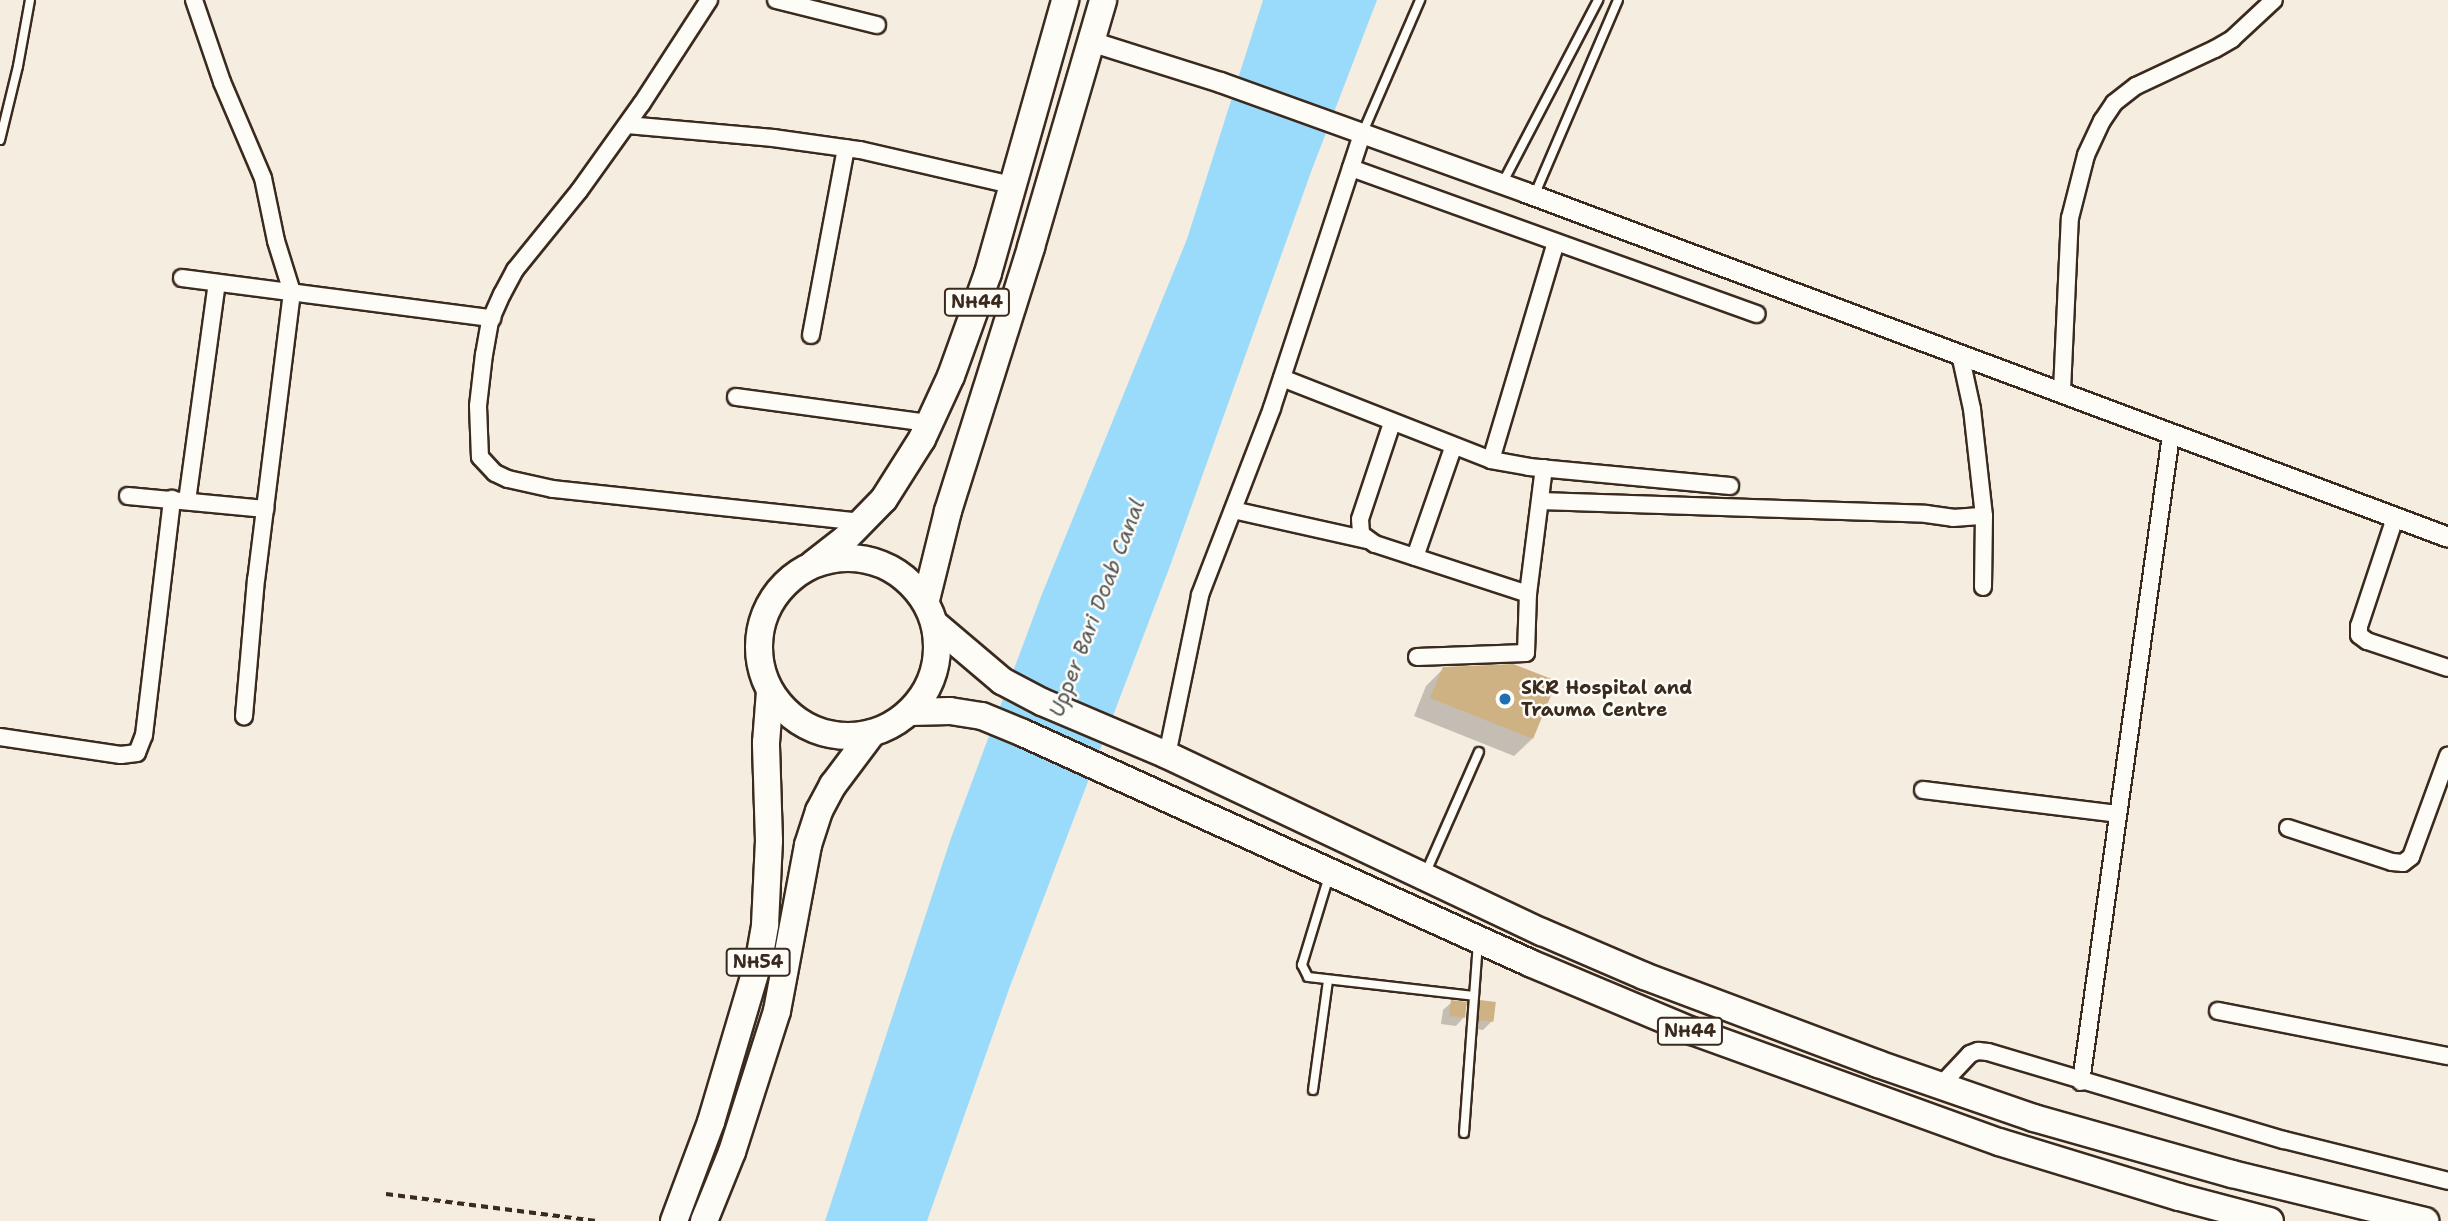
<!DOCTYPE html>
<style>
body{margin:0}
#map{position:relative;width:2448px;height:1221px;overflow:hidden;background:#f4ede0;font-family:"Shantell Sans",sans-serif}
div>[style]{position:absolute}
.water>*{inset:0;background:#9adbfc}
.shadow>*{inset:0;background:#0003}
.building>*{inset:0;background:#cfb284;transform-origin:0 0}
.path>*{height:3.5px;margin-top:-1.75px;transform-origin:0;background:repeating-linear-gradient(90deg,#3b2a1e 0 7px,transparent 0 12px)}
.roads{filter:drop-shadow(2px 0 #3b2a1e) drop-shadow(-2px 0 #3b2a1e) drop-shadow(0 2px #3b2a1e) drop-shadow(0 -2px #3b2a1e)}
.service>*{height:8px;margin:-4px;padding:0 4px;transform-origin:4px;border-radius:4px;background:#fdfcf7}
.minor>*{height:16px;margin:-8px;padding:0 8px;transform-origin:8px;border-radius:8px;background:#fdfcf7}
.tertiary>*{height:19px;margin:-9.5px;padding:0 9.5px;transform-origin:9.5px;border-radius:9.5px;background:#fdfcf7}
.trunk>*{height:26px;margin:-13px;padding:0 13px;transform-origin:13px;border-radius:13px;background:#fdfcf7}
.trunk>.ring{margin:-13px;padding:0;box-sizing:content-box;background:none;border:26px solid #fdfcf7;border-radius:50%}
.dots>*{width:19px;height:19px;translate:-50% -50%;box-sizing:border-box;border:4px solid #fdfcf7;border-radius:50%}
span{translate:-50% -50%;white-space:nowrap;text-align:center;line-height:1.15;-webkit-text-stroke:5px #fdfcf7;paint-order:stroke}
.shield-label span{padding:2px 5px;background:#fdfcf7;border:2px solid;border-radius:5px;-webkit-text-stroke-width:0}
.shield-label{font-size:18px;color:#3b2a1e;font-weight:700}
.poi-label{font-size:19px;color:#3b2a1e;font-weight:700}
.left{translate:0 -50%;text-align:left}
.water-label{font-size:21px;color:#535656;font-style:italic}
</style>
<div id="map">
<div class="water">
<div style="clip-path:polygon(1263px 0,1377px 0,1311px 172px,1170px 566px,1009px 989px,927px 1221px,825px 1221px,951px 838px,1042px 594px,1187px 239px)"></div>
</div>
<div class="shadow">
<div style="clip-path:polygon(1444px 668px,1532px 739px,1514px 756px,1414px 716px,1426px 686px)"></div>
<div style="clip-path:polygon(1452px 1002px,1464px 1017px,1456px 1026px,1441px 1024px,1443px 1010px)"></div>
<div style="clip-path:polygon(1481px 1002px,1492px 1021px,1483px 1030px,1471px 1028px,1473px 1010px)"></div>
</div>
<div class="building">
<div style="clip-path:polygon(1513px 664px,1557px 681px,1533px 739px,1430px 698px,1443px 667px)"></div>
<div style="left:1451px;top:1000px;width:16px;height:16px;rotate:7deg"></div>
<div style="left:1480px;top:1000px;width:16px;height:20px;rotate:7deg"></div>
</div>
<div class="path">
<div style="left:386px;top:1194px;width:212px;rotate:7.3deg"></div>
</div>
<div class="roads">
<div class="service">
<div style="left:1363px;top:132px;width:144px;rotate:-66.6deg"></div>
<div style="left:0;top:140px;width:76px;rotate:-76.3deg"></div>
<div style="left:18px;top:66px;width:67px;rotate:-79.7deg"></div>
<div style="left:1502px;top:184px;width:208px;rotate:-62.4deg"></div>
<div style="left:1534px;top:196px;width:213px;rotate:-66.8deg"></div>
<div style="left:1426px;top:872px;width:131px;rotate:-66.2deg"></div>
<div style="left:1329px;top:876px;width:93px;rotate:106.9deg"></div>
<div style="left:1302px;top:965px;width:13px;rotate:63deg"></div>
<div style="left:1308px;top:977px;width:167px;rotate:6.5deg"></div>
<div style="left:1313px;top:1090px;width:111px;rotate:-82.2deg"></div>
<div style="left:1464px;top:1133px;width:191px;rotate:-85.8deg"></div>
</div>
<div class="minor">
<div style="left:194px;top:0;width:87px;rotate:71.1deg"></div>
<div style="left:222px;top:82px;width:104px;rotate:66.9deg"></div>
<div style="left:263px;top:178px;width:64px;rotate:78.3deg"></div>
<div style="left:276px;top:241px;width:53px;rotate:72.6deg"></div>
<div style="left:292px;top:292px;width:289px;rotate:97.1deg"></div>
<div style="left:256px;top:579px;width:138px;rotate:95deg"></div>
<div style="left:709px;top:0;width:123px;rotate:123deg"></div>
<div style="left:642px;top:103px;width:108px;rotate:125.6deg"></div>
<div style="left:579px;top:191px;width:102px;rotate:129deg"></div>
<div style="left:515px;top:270px;width:27px;rotate:118deg"></div>
<div style="left:502px;top:294px;width:30px;rotate:114deg"></div>
<div style="left:490px;top:321px;width:34px;rotate:100deg"></div>
<div style="left:484px;top:354px;width:52px;rotate:96.6deg"></div>
<div style="left:478px;top:406px;width:51px;rotate:87.8deg"></div>
<div style="left:480px;top:457px;width:22px;rotate:47deg"></div>
<div style="left:495px;top:473px;width:14px;rotate:25deg"></div>
<div style="left:508px;top:479px;width:46px;rotate:12.5deg"></div>
<div style="left:553px;top:489px;width:312px;rotate:6.1deg"></div>
<div style="left:776px;top:0;width:104px;rotate:13.9deg"></div>
<div style="left:627px;top:125px;width:147px;rotate:5.1deg"></div>
<div style="left:773px;top:138px;width:88px;rotate:7.9deg"></div>
<div style="left:860px;top:150px;width:156px;rotate:13deg"></div>
<div style="left:1351px;top:168px;width:431px;rotate:19.8deg"></div>
<div style="left:182px;top:278px;width:313px;rotate:7.4deg"></div>
<div style="left:811px;top:335px;width:190px;rotate:-79.4deg"></div>
<div style="left:1282px;top:378px;width:225px;rotate:21.4deg"></div>
<div style="left:1491px;top:460px;width:39px;rotate:10deg"></div>
<div style="left:1529px;top:467px;width:202px;rotate:5.4deg"></div>
<div style="left:2062px;top:391px;width:173px;rotate:-87.4deg"></div>
<div style="left:2070px;top:218px;width:65px;rotate:-75.7deg"></div>
<div style="left:2086px;top:155px;width:38px;rotate:-65deg"></div>
<div style="left:2102px;top:121px;width:22px;rotate:-56deg"></div>
<div style="left:2114px;top:103px;width:28px;rotate:-38deg"></div>
<div style="left:2136px;top:86px;width:87px;rotate:-25.1deg"></div>
<div style="left:2215px;top:49px;width:20px;rotate:-30deg"></div>
<div style="left:2232px;top:39px;width:57px;rotate:-42.9deg"></div>
<div style="left:736px;top:397px;width:195px;rotate:7.7deg"></div>
<div style="left:1392px;top:423px;width:101px;rotate:108.4deg"></div>
<div style="left:1360px;top:519px;width:15px;rotate:86deg"></div>
<div style="left:1361px;top:534px;width:17px;rotate:36deg"></div>
<div style="left:1375px;top:544px;width:161px;rotate:18.1deg"></div>
<div style="left:1528px;top:594px;width:127px;rotate:-82.8deg"></div>
<div style="left:1491px;top:460px;width:227px;rotate:-73.4deg"></div>
<div style="left:128px;top:496px;width:138px;rotate:5.4deg"></div>
<div style="left:187px;top:501px;width:220px;rotate:-82.2deg"></div>
<div style="left:1540px;top:501px;width:386px;rotate:1.9deg"></div>
<div style="left:1926px;top:514px;width:27px;rotate:8deg"></div>
<div style="left:1953px;top:518px;width:31px;rotate:-4deg"></div>
<div style="left:1984px;top:516px;width:108px;rotate:-96.4deg"></div>
<div style="left:1972px;top:409px;width:56px;rotate:-102.3deg"></div>
<div style="left:1233px;top:510px;width:137px;rotate:12.6deg"></div>
<div style="left:2395px;top:518px;width:114px;rotate:108.4deg"></div>
<div style="left:2359px;top:626px;width:9px;rotate:90deg"></div>
<div style="left:2359px;top:635px;width:10px;rotate:37deg"></div>
<div style="left:2367px;top:641px;width:85px;rotate:18.4deg"></div>
<div style="left:1415px;top:557px;width:115px;rotate:-70.8deg"></div>
<div style="left:1983px;top:587px;width:71px;rotate:-89.2deg"></div>
<div style="left:1417px;top:657px;width:109px;rotate:-2.1deg"></div>
<div style="left:1526px;top:653px;width:59px;rotate:-88.1deg"></div>
<div style="left:0;top:737px;width:122px;rotate:8.5deg"></div>
<div style="left:121px;top:755px;width:16px;rotate:-7deg"></div>
<div style="left:137px;top:753px;width:19px;rotate:-69deg"></div>
<div style="left:144px;top:735px;width:238px;rotate:-83.2deg"></div>
<div style="left:1167px;top:755px;width:163px;rotate:-78.3deg"></div>
<div style="left:1200px;top:595px;width:200px;rotate:-68.9deg"></div>
<div style="left:1272px;top:408px;width:287px;rotate:-71.8deg"></div>
<div style="left:1923px;top:790px;width:196px;rotate:7deg"></div>
<div style="left:2288px;top:828px;width:109px;rotate:18.1deg"></div>
<div style="left:2392px;top:862px;width:11px;rotate:5deg"></div>
<div style="left:2403px;top:863px;width:10px;rotate:-37deg"></div>
<div style="left:2411px;top:857px;width:108px;rotate:-69.9deg"></div>
<div style="left:2218px;top:1011px;width:234px;rotate:11.1deg"></div>
<div style="left:2081px;top:1082px;width:653px;rotate:-82.08deg"></div>
<div style="left:1940px;top:1086px;width:44px;rotate:-46.8deg"></div>
<div style="left:1970px;top:1054px;width:9px;rotate:-21deg"></div>
<div style="left:1978px;top:1051px;width:10px;rotate:6deg"></div>
<div style="left:1988px;top:1052px;width:309px;rotate:16.6deg"></div>
<div style="left:2284px;top:1140px;width:169px;rotate:14deg"></div>
</div>
<div class="tertiary">
<div style="left:1090px;top:41px;width:136px;rotate:17.5deg"></div>
<div style="left:1220px;top:82px;width:324px;rotate:19.8deg"></div>
<div style="left:1525px;top:192px;width:985px;rotate:20.49deg"></div>
</div>
<div class="trunk">
<div class="ring" style="left:759px;top:558px;width:152px;height:152px"></div>
<div style="left:813px;top:564px;width:39px;rotate:-38deg"></div>
<div style="left:844px;top:540px;width:57px;rotate:-45.7deg"></div>
<div style="left:884px;top:499px;width:71px;rotate:-57.7deg"></div>
<div style="left:922px;top:439px;width:69px;rotate:-65.3deg"></div>
<div style="left:951px;top:376px;width:109px;rotate:-70.2deg"></div>
<div style="left:988px;top:273px;width:284px;rotate:-74.2deg"></div>
<div style="left:926px;top:600px;width:92px;rotate:-76.1deg"></div>
<div style="left:948px;top:511px;width:277px;rotate:-72.5deg"></div>
<div style="left:1031px;top:247px;width:257px;rotate:-73.7deg"></div>
<div style="left:936px;top:625px;width:87px;rotate:40.3deg"></div>
<div style="left:1002px;top:681px;width:45px;rotate:27.7deg"></div>
<div style="left:1042px;top:702px;width:136px;rotate:23deg"></div>
<div style="left:1167px;top:755px;width:415px;rotate:25.3deg"></div>
<div style="left:1542px;top:932px;width:111px;rotate:23.3deg"></div>
<div style="left:1644px;top:976px;width:250px;rotate:20.6deg"></div>
<div style="left:1878px;top:1064px;width:165px;rotate:19.1deg"></div>
<div style="left:2034px;top:1118px;width:206px;rotate:15.8deg"></div>
<div style="left:2232px;top:1174px;width:199px;rotate:13.7deg"></div>
<div style="left:910px;top:712px;width:40px;rotate:-1.4deg"></div>
<div style="left:950px;top:711px;width:32px;rotate:9deg"></div>
<div style="left:982px;top:716px;width:44px;rotate:22.5deg"></div>
<div style="left:1023px;top:733px;width:557px;rotate:24.4deg"></div>
<div style="left:1530px;top:963px;width:176px;rotate:22.8deg"></div>
<div style="left:1692px;top:1031px;width:326px;rotate:19.9deg"></div>
<div style="left:1999px;top:1142px;width:188px;rotate:17deg"></div>
<div style="left:2179px;top:1197px;width:94px;rotate:14.8deg"></div>
<div style="left:674px;top:1221px;width:106px;rotate:-69.5deg"></div>
<div style="left:711px;top:1122px;width:169px;rotate:-73.5deg"></div>
<div style="left:759px;top:960px;width:36px;rotate:-80deg"></div>
<div style="left:765px;top:925px;width:84px;rotate:-87.3deg"></div>
<div style="left:769px;top:841px;width:98px;rotate:-91.8deg"></div>
<div style="left:766px;top:743px;width:52px;rotate:-85.6deg"></div>
<div style="left:704px;top:1221px;width:74px;rotate:-67.9deg"></div>
<div style="left:732px;top:1152px;width:148px;rotate:-72.3deg"></div>
<div style="left:777px;top:1011px;width:169px;rotate:-79.4deg"></div>
<div style="left:808px;top:845px;width:36px;rotate:-72deg"></div>
<div style="left:819px;top:811px;width:30px;rotate:-62deg"></div>
<div style="left:833px;top:785px;width:65px;rotate:-53.1deg"></div>
</div>
</div>
<div class="dots">
<div style="left:1505px;top:699px;background:#1f6fb2"></div>
</div>
<div class="shield-label">
<span style="left:977px;top:302px">NH44</span>
<span style="left:758px;top:962px">NH54</span>
<span style="left:1690px;top:1031px">NH44</span>
</div>
<div class="poi-label">
<span class="left" style="left:1521px;top:699px">SKR Hospital and<br>Trauma Centre</span>
</div>
<div class="water-label">
<span style="left:1097px;top:608px;rotate:-69deg">Upper Bari Doab Canal</span>
</div>
</div>
